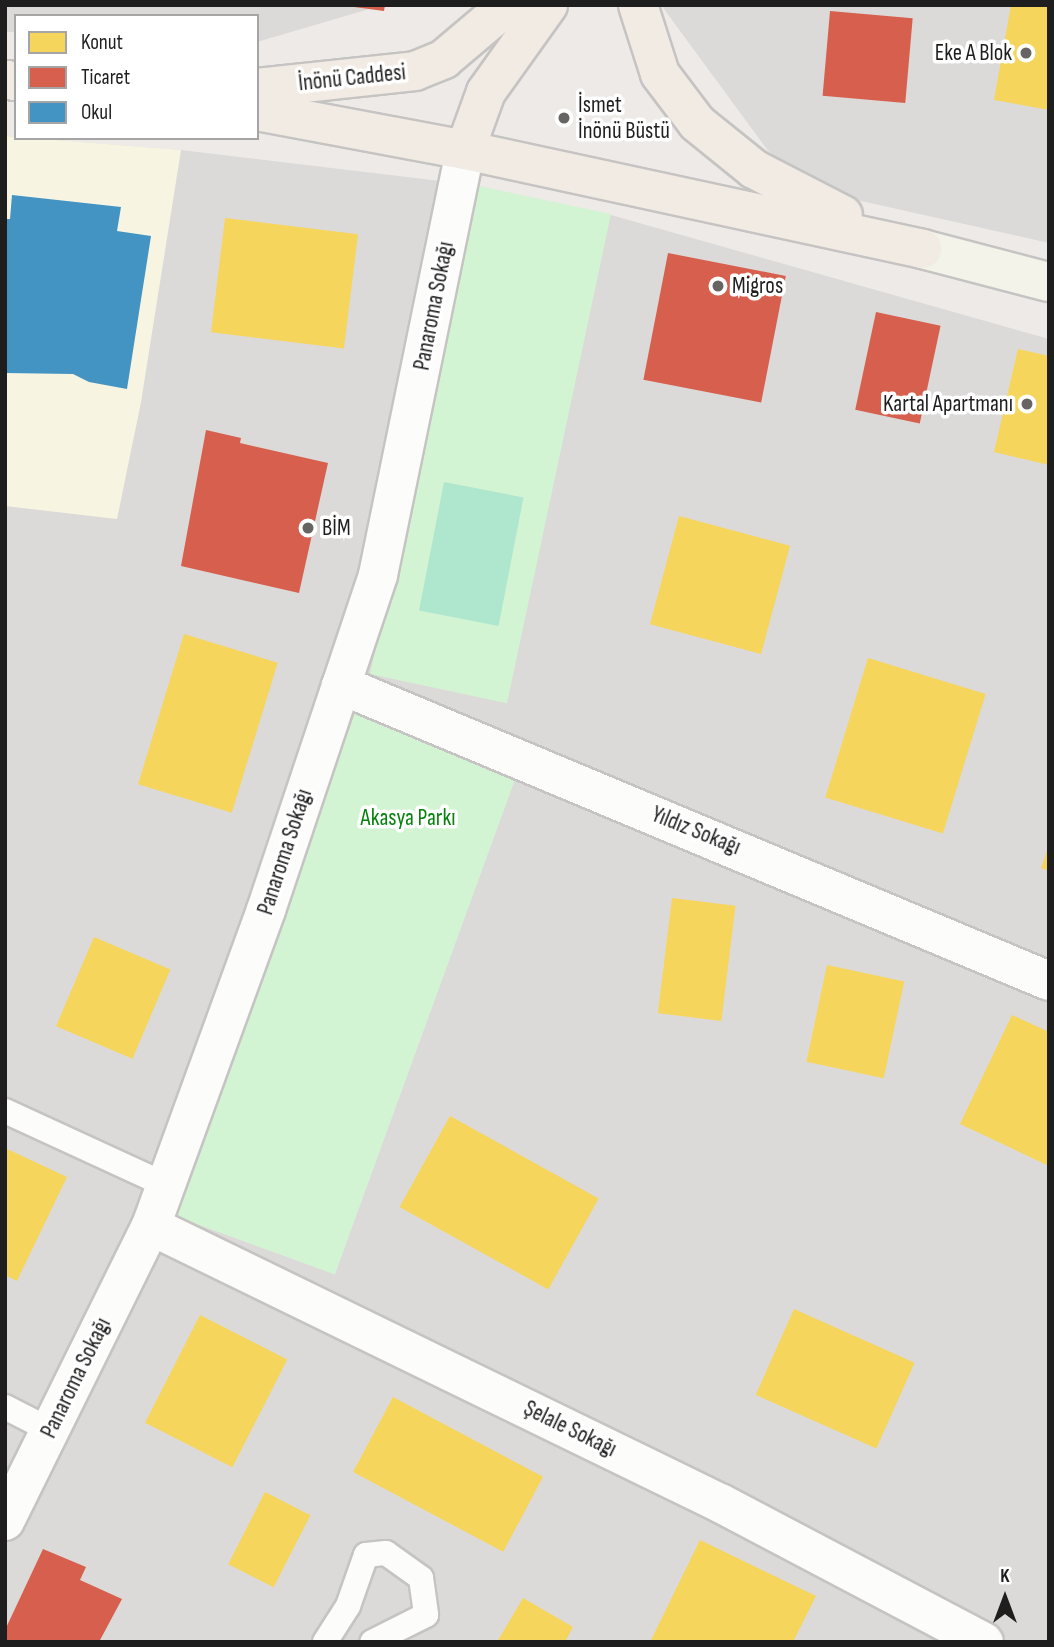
<!DOCTYPE html>
<meta charset="utf-8">
<style>
body{margin:0}
#map{position:relative;width:1054px;height:1647px;overflow:hidden;background:#edeae7;font-family:"Sofia Sans Condensed",sans-serif}
div>[style]{position:absolute}
.residential>*{inset:0;background:#dcdad8}
.education>*{inset:0;background:#f7f5e2}
.park>*{inset:0;background:#d3f4d3;transform-origin:0 0}
.pitch>*{inset:0;background:#afe6ce;transform-origin:0 0}
.homes>*{inset:0;background:#f6d55c;transform-origin:0 0}
.shops>*{inset:0;background:#d6604d;transform-origin:0 0}
.schools>*{inset:0;background:#4393c3}
.roads{filter:drop-shadow(2px 0 #c5c4c3) drop-shadow(-2px 0 #c5c4c3) drop-shadow(0 2px #c5c4c3) drop-shadow(0 -2px #c5c4c3)}
.lane>*{height:24px;margin:-12px;padding:0 12px;transform-origin:12px;border-radius:12px;background:#fcfcfb}
.street>*{height:38px;margin:-19px;padding:0 19px;transform-origin:19px;border-radius:19px;background:#fcfcfb}
.secondary>*{height:38px;margin:-19px;padding:0 19px;transform-origin:19px;border-radius:19px;background:#f3f3ea}
.primary>*{height:38px;margin:-19px;padding:0 19px;transform-origin:19px;border-radius:19px;background:#f1ebe4}
.dots>*{width:19px;height:19px;translate:-50% -50%;box-sizing:border-box;border:4px solid #fff;border-radius:50%}
span{translate:-50% -50%;white-space:nowrap;text-align:center;line-height:1.15;-webkit-text-stroke:7px #fff;paint-order:stroke}
.poi-label{font-size:23px;color:#1e1e1e}
.right{translate:-100% -50%;text-align:right}
.left{translate:0 -50%;text-align:left}
.street-label{font-size:23px;color:#1e1e1e}
.park-label{font-size:23px;color:#06820d}
.frame{position:absolute;inset:0;border:7px solid #1e1e1e;pointer-events:none}
.legend{position:absolute;left:14px;top:14px;width:245px;height:126px;box-sizing:border-box;background:#fff;border:2px solid #a5a5a5;margin:0;padding:9px 12px;list-style:none;font-size:21px;color:#1e1e1e}
.legend li{display:flex;align-items:center;gap:14px;height:35px}
.legend b{width:35px;border:2px solid #a5a5a5}
.north{position:absolute;left:970px;top:1563px;width:70px;height:70px;-webkit-text-stroke:5px #fff;paint-order:stroke;rotate:0deg;font-size:19px;font-weight:700;line-height:28px;text-align:center;color:#1e1e1e}
.north::after{content:'';display:block;margin:auto;width:24px;height:32px;background:#1e1e1e;clip-path:polygon(50% 0,100% 100%,50% 72%,0 100%)}
</style>
<div id="map">
<div class="residential">
<div style="clip-path:polygon(5px 5px,383px 5px,257px 42px,257px 16px,16px 16px,16px 32px,5px 32px)"></div>
<div style="clip-path:polygon(661px 5px,1049px 5px,1049px 243px,794px 186px)"></div>
<div style="clip-path:polygon(5px 136px,181px 150px,474px 185px,611px 215px,1049px 339px,1049px 1642px,5px 1642px)"></div>
</div>
<div class="education">
<div style="clip-path:polygon(5px 136px,181px 150px,141px 402px,117px 519px,5px 506px)"></div>
</div>
<div class="park">
<div style="left:474px;top:185px;width:140px;height:500px;rotate:12deg"></div>
<div style="left:358px;top:705px;width:173px;height:543px;rotate:20deg"></div>
</div>
<div class="pitch">
<div style="left:444px;top:482px;width:81px;height:131px;rotate:11deg"></div>
</div>
<div class="homes">
<div style="clip-path:polygon(1011px 5px,1049px 5px,1049px 110px,994px 100px)"></div>
<div style="left:225px;top:218px;width:134px;height:115px;rotate:7deg"></div>
<div style="clip-path:polygon(1018px 349px,1049px 356px,1049px 465px,994px 452px)"></div>
<div style="left:679px;top:516px;width:115px;height:112px;rotate:15deg"></div>
<div style="left:184px;top:634px;width:98px;height:157px;rotate:17deg"></div>
<div style="left:868px;top:658px;width:123px;height:146px;rotate:17deg"></div>
<div style="clip-path:polygon(1048px 848px,1049px 848px,1049px 871px,1041px 868px)"></div>
<div style="left:672px;top:898px;width:64px;height:116px;rotate:7deg"></div>
<div style="left:94px;top:937px;width:83px;height:97px;rotate:23deg"></div>
<div style="left:827px;top:965px;width:79px;height:99px;rotate:12deg"></div>
<div style="clip-path:polygon(1012px 1015px,1049px 1032px,1049px 1166px,960px 1124px)"></div>
<div style="left:450px;top:1116px;width:170px;height:104px;rotate:29deg"></div>
<div style="clip-path:polygon(5px 1148px,67px 1177px,17px 1281px,5px 1275px)"></div>
<div style="left:794px;top:1309px;width:132px;height:94px;rotate:24deg"></div>
<div style="left:200px;top:1315px;width:98px;height:121px;rotate:27deg"></div>
<div style="left:393px;top:1397px;width:170px;height:85px;rotate:28deg"></div>
<div style="left:265px;top:1492px;width:51px;height:81px;rotate:27deg"></div>
<div style="clip-path:polygon(700px 1540px,816px 1596px,793px 1642px,650px 1642px)"></div>
<div style="clip-path:polygon(523px 1598px,573px 1627px,565px 1642px,497px 1642px)"></div>
</div>
<div class="shops">
<div style="clip-path:polygon(339px 5px,385px 5px,384px 11px)"></div>
<div style="left:830px;top:11px;width:83px;height:85px;rotate:5deg"></div>
<div style="left:668px;top:253px;width:120px;height:129px;rotate:11deg"></div>
<div style="left:876px;top:312px;width:66px;height:100px;rotate:12deg"></div>
<div style="clip-path:polygon(206px 430px,241px 438px,240px 443px,328px 463px,299px 593px,181px 566px)"></div>
<div style="clip-path:polygon(43px 1549px,86px 1567px,80px 1580px,122px 1599px,99px 1642px,5px 1642px,5px 1630px)"></div>
</div>
<div class="schools">
<div style="clip-path:polygon(12px 195px,121px 207px,117px 231px,151px 236px,127px 389px,89px 382px,73px 374px,5px 373px,5px 219px,10px 219px)"></div>
</div>
<div class="roads">
<div class="lane">
<div style="left:5px;top:1111px;width:177px;rotate:24.7deg"></div>
<div style="left:5px;top:1407px;width:51px;rotate:27.1deg"></div>
<div style="left:325px;top:1642px;width:43px;rotate:-57.4deg"></div>
<div style="left:348px;top:1606px;width:54px;rotate:-70.6deg"></div>
<div style="left:366px;top:1555px;width:20px;rotate:-6deg"></div>
<div style="left:386px;top:1553px;width:43px;rotate:35.5deg"></div>
<div style="left:421px;top:1578px;width:37px;rotate:82deg"></div>
<div style="left:426px;top:1615px;width:60px;rotate:153.4deg"></div>
</div>
<div class="street">
<div style="left:341px;top:685px;width:767px;rotate:22.69deg"></div>
<div style="left:151px;top:1226px;width:635px;rotate:25.96deg"></div>
<div style="left:722px;top:1504px;width:296px;rotate:27.8deg"></div>
<div style="left:5px;top:1521px;width:329px;rotate:-63.7deg"></div>
<div style="left:151px;top:1226px;width:336px;rotate:-70deg"></div>
<div style="left:266px;top:910px;width:353px;rotate:-71.5deg"></div>
<div style="left:378px;top:575px;width:434px;rotate:-78.4deg"></div>
</div>
<div class="secondary">
<div style="left:922px;top:249px;width:131px;rotate:14.6deg"></div>
</div>
<div class="primary">
<div style="left:638px;top:5px;width:72px;rotate:72.3deg"></div>
<div style="left:660px;top:74px;width:61px;rotate:52.9deg"></div>
<div style="left:697px;top:123px;width:73px;rotate:38.9deg"></div>
<div style="left:754px;top:169px;width:100px;rotate:27.3deg"></div>
<div style="left:5px;top:80px;width:11px;rotate:5deg"></div>
<div style="left:257px;top:88px;width:159px;rotate:-6.1deg"></div>
<div style="left:415px;top:71px;width:31px;rotate:-22deg"></div>
<div style="left:444px;top:59px;width:84px;rotate:-40.2deg"></div>
<div style="left:257px;top:111px;width:212px;rotate:10.6deg"></div>
<div style="left:465px;top:150px;width:468px;rotate:12.2deg"></div>
<div style="left:465px;top:150px;width:62px;rotate:-70.1deg"></div>
<div style="left:486px;top:92px;width:107px;rotate:-54.5deg"></div>
</div>
</div>
<div class="dots">
<div style="left:1026px;top:53px;background:#666564"></div>
<div style="left:564px;top:118px;background:#666564"></div>
<div style="left:718px;top:286px;background:#666564"></div>
<div style="left:1027px;top:404px;background:#666564"></div>
<div style="left:308px;top:528px;background:#666564"></div>
</div>
<div class="poi-label">
<span class="right" style="left:1012px;top:53px">Eke A Blok</span>
<span class="left" style="left:578px;top:118px">İsmet<br>İnönü Büstü</span>
<span class="left" style="left:732px;top:286px">Migros</span>
<span class="right" style="left:1013px;top:404px">Kartal Apartmanı</span>
<span class="left" style="left:322px;top:528px">BİM</span>
</div>
<div class="street-label">
<span style="left:352px;top:78px;rotate:-6deg">İnönü Caddesi</span>
<span style="left:434px;top:306px;rotate:-79deg">Panaroma Sokağı</span>
<span style="left:696px;top:831px;rotate:22deg">Yıldız Sokağı</span>
<span style="left:285px;top:852px;rotate:-72deg">Panaroma Sokağı</span>
<span style="left:76px;top:1378px;rotate:-64deg">Panaroma Sokağı</span>
<span style="left:570px;top:1429px;rotate:26deg">Şelale Sokağı</span>
</div>
<div class="park-label">
<span style="left:408px;top:818px">Akasya Parkı</span>
</div>
<div class="frame"></div>
<ul class="legend">
<li><b style="height:19px;background:#f6d55c"></b>Konut</li>
<li><b style="height:19px;background:#d6604d"></b>Ticaret</li>
<li><b style="height:19px;background:#4393c3"></b>Okul</li>
</ul>
<div class="north">K</div>
</div>
